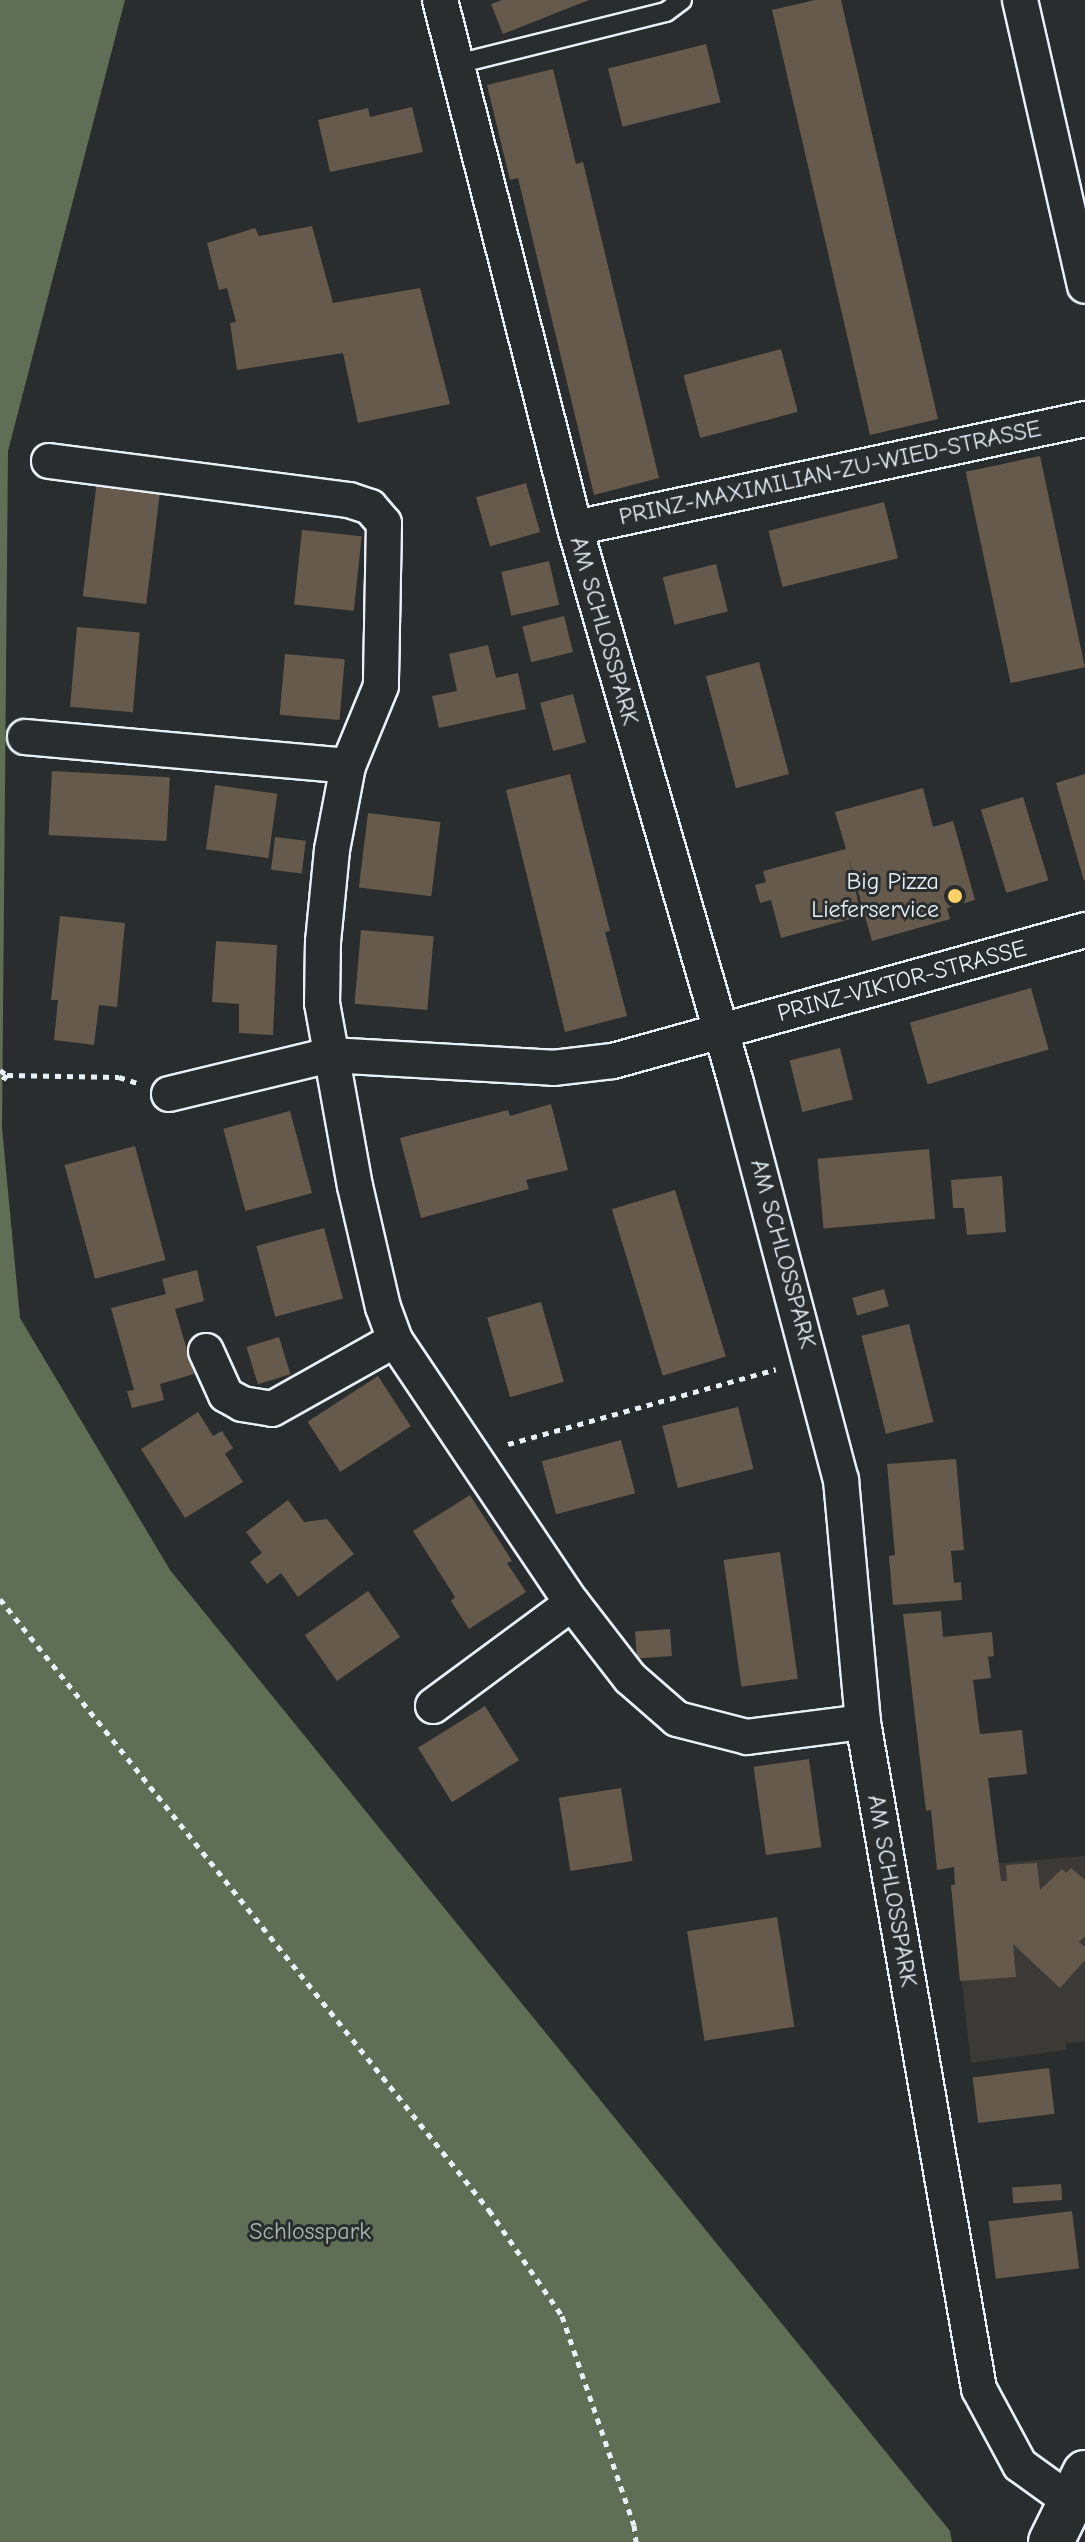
<!DOCTYPE html>
<style>
body{margin:0}
#map{position:relative;width:1085px;height:2542px;overflow:hidden;background:#2a2d2e;font-family:"Comic Neue",sans-serif}
div>[style]{position:absolute}
.built>*{inset:0;background:#3c3a37}
.green>*{inset:0;background:#606e56}
.building>*{inset:0;background:#655a4c;transform-origin:0 0}
.path>*{height:5px;margin-top:-2.5px;transform-origin:0;background:repeating-linear-gradient(90deg,#e8f1f8 0 6px,transparent 0 12px)}
.roads{filter:drop-shadow(2px 0 #e8f1f8) drop-shadow(-2px 0 #e8f1f8) drop-shadow(0 2px #e8f1f8) drop-shadow(0 -2px #e8f1f8)}
.lane>*{height:18px;margin:-9px;padding:0 9px;transform-origin:9px;border-radius:9px;background:#2a2d2e}
.street>*{height:34px;margin:-17px;padding:0 17px;transform-origin:17px;border-radius:17px;background:#2a2d2e}
.secondary>*{height:44px;margin:-22px;padding:0 22px;transform-origin:22px;border-radius:22px;background:#2a2d2e}
.dots>*{width:22px;height:22px;translate:-50% -50%;box-sizing:border-box;border:4px solid #2a2d2e;border-radius:50%}
span{translate:-50% -50%;white-space:nowrap;text-align:center;line-height:1.15;-webkit-text-stroke:6px #2a2d2e;paint-order:stroke}
.street-label{font-size:24px;color:#e8f1f8}
.poi-label{font-size:24px;color:#e8f1f8}
.right{translate:-100% -50%;text-align:right}
.park-label{font-size:24px;color:#abb6af}
</style>
<div id="map">
<div class="built">
<div style="clip-path:polygon(1085px 1856px,1085px 2042px,1066px 2043px,1066px 2050px,971px 2063px,951px 1885px,955px 1884px,954px 1867px)"></div>
</div>
<div class="green">
<div style="clip-path:polygon(0 0,125px 0,8px 451px,2px 1128px,20px 1318px,170px 1570px,950px 2531px,952px 2542px,0 2542px)"></div>
</div>
<div class="building">
<div style="clip-path:polygon(502px 0,589px 0,503px 34px,491px 4px)"></div>
<div style="clip-path:polygon(815px 0,841px 0,938px 419px,870px 435px,772px 10px)"></div>
<div style="left:706px;top:44px;width:60px;height:101px;rotate:76deg"></div>
<div style="clip-path:polygon(553px 69px,576px 164px,583px 162px,659px 478px,594px 495px,518px 178px,510px 180px,487px 85px)"></div>
<div style="clip-path:polygon(412px 107px,423px 152px,330px 172px,318px 120px,368px 108px,370px 117px)"></div>
<div style="clip-path:polygon(312px 226px,333px 303px,420px 288px,450px 404px,358px 423px,343px 353px,237px 370px,230px 323px,236px 322px,227px 288px,219px 290px,207px 243px,255px 228px,259px 236px)"></div>
<div style="left:781px;top:349px;width:65px;height:101px;rotate:75deg"></div>
<div style="left:1040px;top:456px;width:216px;height:76px;rotate:78deg"></div>
<div style="left:97px;top:480px;width:64px;height:117px;rotate:7deg"></div>
<div style="left:526px;top:483px;width:51px;height:52px;rotate:74deg"></div>
<div style="left:884px;top:502px;width:58px;height:119px;rotate:76deg"></div>
<div style="left:302px;top:530px;width:60px;height:75px;rotate:6deg"></div>
<div style="left:549px;top:561px;width:45px;height:49px;rotate:77deg"></div>
<div style="left:716px;top:564px;width:49px;height:55px;rotate:76deg"></div>
<div style="left:564px;top:616px;width:37px;height:43px;rotate:76deg"></div>
<div style="left:77px;top:627px;width:63px;height:80px;rotate:5deg"></div>
<div style="clip-path:polygon(488px 645px,496px 678px,518px 673px,526px 709px,439px 728px,432px 696px,457px 691px,449px 654px)"></div>
<div style="left:285px;top:654px;width:60px;height:61px;rotate:5deg"></div>
<div style="left:759px;top:662px;width:116px;height:55px;rotate:75deg"></div>
<div style="left:573px;top:694px;width:50px;height:34px;rotate:75deg"></div>
<div style="left:52px;top:771px;width:118px;height:64px;rotate:3deg"></div>
<div style="clip-path:polygon(570px 774px,610px 931px,605px 932px,627px 1016px,565px 1032px,506px 790px)"></div>
<div style="clip-path:polygon(1085px 774px,1085px 880px,1084px 881px,1056px 783px)"></div>
<div style="left:215px;top:785px;width:63px;height:65px;rotate:8deg"></div>
<div style="clip-path:polygon(923px 788px,933px 827px,953px 821px,975px 900px,947px 908px,950px 919px,872px 941px,849px 859px,861px 916px,781px 938px,771px 900px,760px 903px,755px 885px,766px 882px,763px 871px,846px 849px,835px 812px)"></div>
<div style="left:1023px;top:797px;width:87px;height:44px;rotate:73deg"></div>
<div style="left:368px;top:813px;width:73px;height:75px;rotate:7deg"></div>
<div style="left:275px;top:837px;width:31px;height:33px;rotate:7deg"></div>
<div style="clip-path:polygon(60px 916px,125px 923px,117px 1007px,99px 1005px,94px 1045px,54px 1040px,58px 1000px,51px 1000px)"></div>
<div style="left:361px;top:930px;width:73px;height:74px;rotate:5deg"></div>
<div style="clip-path:polygon(216px 941px,277px 945px,273px 1035px,239px 1033px,239px 1004px,212px 1002px)"></div>
<div style="left:1031px;top:988px;width:64px;height:126px;rotate:74deg"></div>
<div style="left:840px;top:1048px;width:53px;height:52px;rotate:76deg"></div>
<div style="clip-path:polygon(551px 1104px,568px 1170px,526px 1180px,529px 1189px,421px 1218px,400px 1138px,508px 1110px,510px 1116px)"></div>
<div style="left:290px;top:1111px;width:85px;height:69px;rotate:75deg"></div>
<div style="left:135px;top:1146px;width:118px;height:73px;rotate:75deg"></div>
<div style="left:929px;top:1149px;width:70px;height:112px;rotate:85deg"></div>
<div style="clip-path:polygon(1002px 1176px,1006px 1232px,967px 1235px,964px 1208px,953px 1208px,951px 1180px)"></div>
<div style="left:675px;top:1190px;width:174px;height:66px;rotate:73deg"></div>
<div style="left:324px;top:1228px;width:73px;height:70px;rotate:75deg"></div>
<div style="clip-path:polygon(197px 1270px,204px 1301px,175px 1309px,194px 1374px,160px 1384px,164px 1400px,132px 1408px,127px 1391px,134px 1390px,111px 1308px,166px 1294px,162px 1279px)"></div>
<div style="left:884px;top:1289px;width:18px;height:33px;rotate:74deg"></div>
<div style="left:541px;top:1302px;width:83px;height:56px;rotate:74deg"></div>
<div style="left:909px;top:1324px;width:101px;height:49px;rotate:76deg"></div>
<div style="left:279px;top:1337px;width:39px;height:34px;rotate:73deg"></div>
<div style="left:378px;top:1376px;width:60px;height:84px;rotate:57deg"></div>
<div style="left:738px;top:1407px;width:64px;height:78px;rotate:76deg"></div>
<div style="clip-path:polygon(198px 1412px,213px 1436px,222px 1431px,233px 1448px,225px 1454px,243px 1482px,185px 1518px,141px 1449px)"></div>
<div style="left:621px;top:1440px;width:55px;height:82px;rotate:75deg"></div>
<div style="clip-path:polygon(956px 1459px,964px 1550px,951px 1551px,954px 1583px,961px 1582px,962px 1600px,893px 1605px,889px 1556px,895px 1555px,887px 1464px)"></div>
<div style="clip-path:polygon(470px 1495px,512px 1561px,507px 1563px,526px 1592px,469px 1629px,451px 1601px,455px 1597px,413px 1531px)"></div>
<div style="clip-path:polygon(288px 1500px,304px 1522px,327px 1519px,354px 1554px,298px 1597px,281px 1573px,267px 1584px,250px 1562px,262px 1553px,246px 1532px)"></div>
<div style="left:780px;top:1552px;width:128px;height:57px;rotate:82deg"></div>
<div style="left:368px;top:1591px;width:56px;height:77px;rotate:55deg"></div>
<div style="clip-path:polygon(941px 1611px,943px 1637px,992px 1632px,994px 1656px,988px 1657px,991px 1678px,973px 1680px,980px 1734px,1022px 1730px,1027px 1774px,988px 1778px,1001px 1881px,1007px 1881px,1006px 1865px,1037px 1863px,1040px 1890px,1062px 1869px,1066px 1873px,1071px 1868px,1085px 1880px,1085px 1936px,1079px 1942px,1085px 1947px,1085px 1960px,1060px 1988px,1013px 1944px,1016px 1977px,960px 1981px,951px 1885px,955px 1885px,954px 1867px,937px 1870px,931px 1810px,926px 1811px,903px 1614px)"></div>
<div style="left:670px;top:1629px;width:27px;height:35px;rotate:86deg"></div>
<div style="left:485px;top:1706px;width:64px;height:79px;rotate:58deg"></div>
<div style="left:809px;top:1759px;width:89px;height:56px;rotate:82deg"></div>
<div style="left:621px;top:1788px;width:74px;height:63px;rotate:81deg"></div>
<div style="left:777px;top:1917px;width:111px;height:91px;rotate:81deg"></div>
<div style="left:1049px;top:2068px;width:46px;height:77px;rotate:83deg"></div>
<div style="left:1061px;top:2184px;width:16px;height:49px;rotate:86deg"></div>
<div style="left:1072px;top:2211px;width:58px;height:84px;rotate:83deg"></div>
</div>
<div class="path">
<div style="left:0;top:1070px;width:9px;rotate:36deg"></div>
<div style="left:7px;top:1075px;width:11px;rotate:131deg"></div>
<div style="left:7px;top:1075px;width:112px;rotate:1deg"></div>
<div style="left:119px;top:1077px;width:19px;rotate:18deg"></div>
<div style="left:508px;top:1444px;width:278px;rotate:-15.6deg"></div>
<div style="left:0;top:1599px;width:783px;rotate:51.33deg"></div>
<div style="left:489px;top:2210px;width:129px;rotate:55.4deg"></div>
<div style="left:562px;top:2316px;width:221px;rotate:71deg"></div>
<div style="left:634px;top:2525px;width:17px;rotate:83deg"></div>
</div>
<div class="roads">
<div class="lane">
<div style="left:457px;top:64px;width:215px;rotate:-14deg"></div>
<div style="left:666px;top:12px;width:20px;rotate:-37deg"></div>
</div>
<div class="street">
<div style="left:440px;top:0;width:545px;rotate:75.66deg"></div>
<div style="left:575px;top:528px;width:578px;rotate:73.82deg"></div>
<div style="left:736px;top:1083px;width:411px;rotate:75.2deg"></div>
<div style="left:841px;top:1480px;width:243px;rotate:84.8deg"></div>
<div style="left:863px;top:1722px;width:677px;rotate:80.13deg"></div>
<div style="left:979px;top:2389px;width:86px;rotate:61.7deg"></div>
<div style="left:1020px;top:2465px;width:62px;rotate:35.8deg"></div>
<div style="left:1020px;top:0;width:293px;rotate:77.2deg"></div>
<div style="left:49px;top:461px;width:303px;rotate:7.4deg"></div>
<div style="left:349px;top:500px;width:22px;rotate:18deg"></div>
<div style="left:370px;top:507px;width:21px;rotate:49deg"></div>
<div style="left:384px;top:523px;width:163px;rotate:91.1deg"></div>
<div style="left:381px;top:686px;width:87px;rotate:112.4deg"></div>
<div style="left:348px;top:766px;width:86px;rotate:100.8deg"></div>
<div style="left:332px;top:850px;width:91px;rotate:95.6deg"></div>
<div style="left:323px;top:941px;width:62px;rotate:90.9deg"></div>
<div style="left:322px;top:1003px;width:186px;rotate:79.8deg"></div>
<div style="left:355px;top:1186px;width:124px;rotate:77deg"></div>
<div style="left:383px;top:1307px;width:35px;rotate:70deg"></div>
<div style="left:395px;top:1340px;width:317px;rotate:56.1deg"></div>
<div style="left:572px;top:1603px;width:95px;rotate:52.3deg"></div>
<div style="left:630px;top:1678px;width:62px;rotate:41.1deg"></div>
<div style="left:677px;top:1719px;width:72px;rotate:14.4deg"></div>
<div style="left:747px;top:1737px;width:117px;rotate:-7.4deg"></div>
<div style="left:575px;top:528px;width:522px;rotate:-12.06deg"></div>
<div style="left:25px;top:737px;width:324px;rotate:5.1deg"></div>
<div style="left:169px;top:1094px;width:166px;rotate:-13.6deg"></div>
<div style="left:330px;top:1055px;width:223px;rotate:3.3deg"></div>
<div style="left:553px;top:1068px;width:60px;rotate:-6.7deg"></div>
<div style="left:613px;top:1061px;width:490px;rotate:-15.5deg"></div>
<div style="left:206px;top:1351px;width:48px;rotate:65.6deg"></div>
<div style="left:226px;top:1395px;width:18px;rotate:29deg"></div>
<div style="left:242px;top:1404px;width:30px;rotate:9deg"></div>
<div style="left:272px;top:1409px;width:141px;rotate:-29.3deg"></div>
<div style="left:433px;top:1706px;width:173px;rotate:-36.5deg"></div>
</div>
<div class="secondary">
<div style="left:1051px;top:2542px;width:77px;rotate:-63.8deg"></div>
</div>
</div>
<div class="dots">
<div style="left:955px;top:896px;background:#ffd166"></div>
</div>
<div class="street-label">
<span style="left:830px;top:473px;rotate:-12deg">PRINZ-MAXIMILIAN-ZU-WIED-STRASSE</span>
<span style="left:604px;top:631px;rotate:74deg">AM SCHLOSSPARK</span>
<span style="left:902px;top:981px;rotate:-15deg">PRINZ-VIKTOR-STRASSE</span>
<span style="left:783px;top:1254px;rotate:75deg">AM SCHLOSSPARK</span>
<span style="left:892px;top:1891px;rotate:80deg">AM SCHLOSSPARK</span>
</div>
<div class="poi-label">
<span class="right" style="left:939px;top:896px">Big Pizza<br>Lieferservice</span>
</div>
<div class="park-label">
<span style="left:310px;top:2232px">Schlosspark</span>
</div>
</div>
